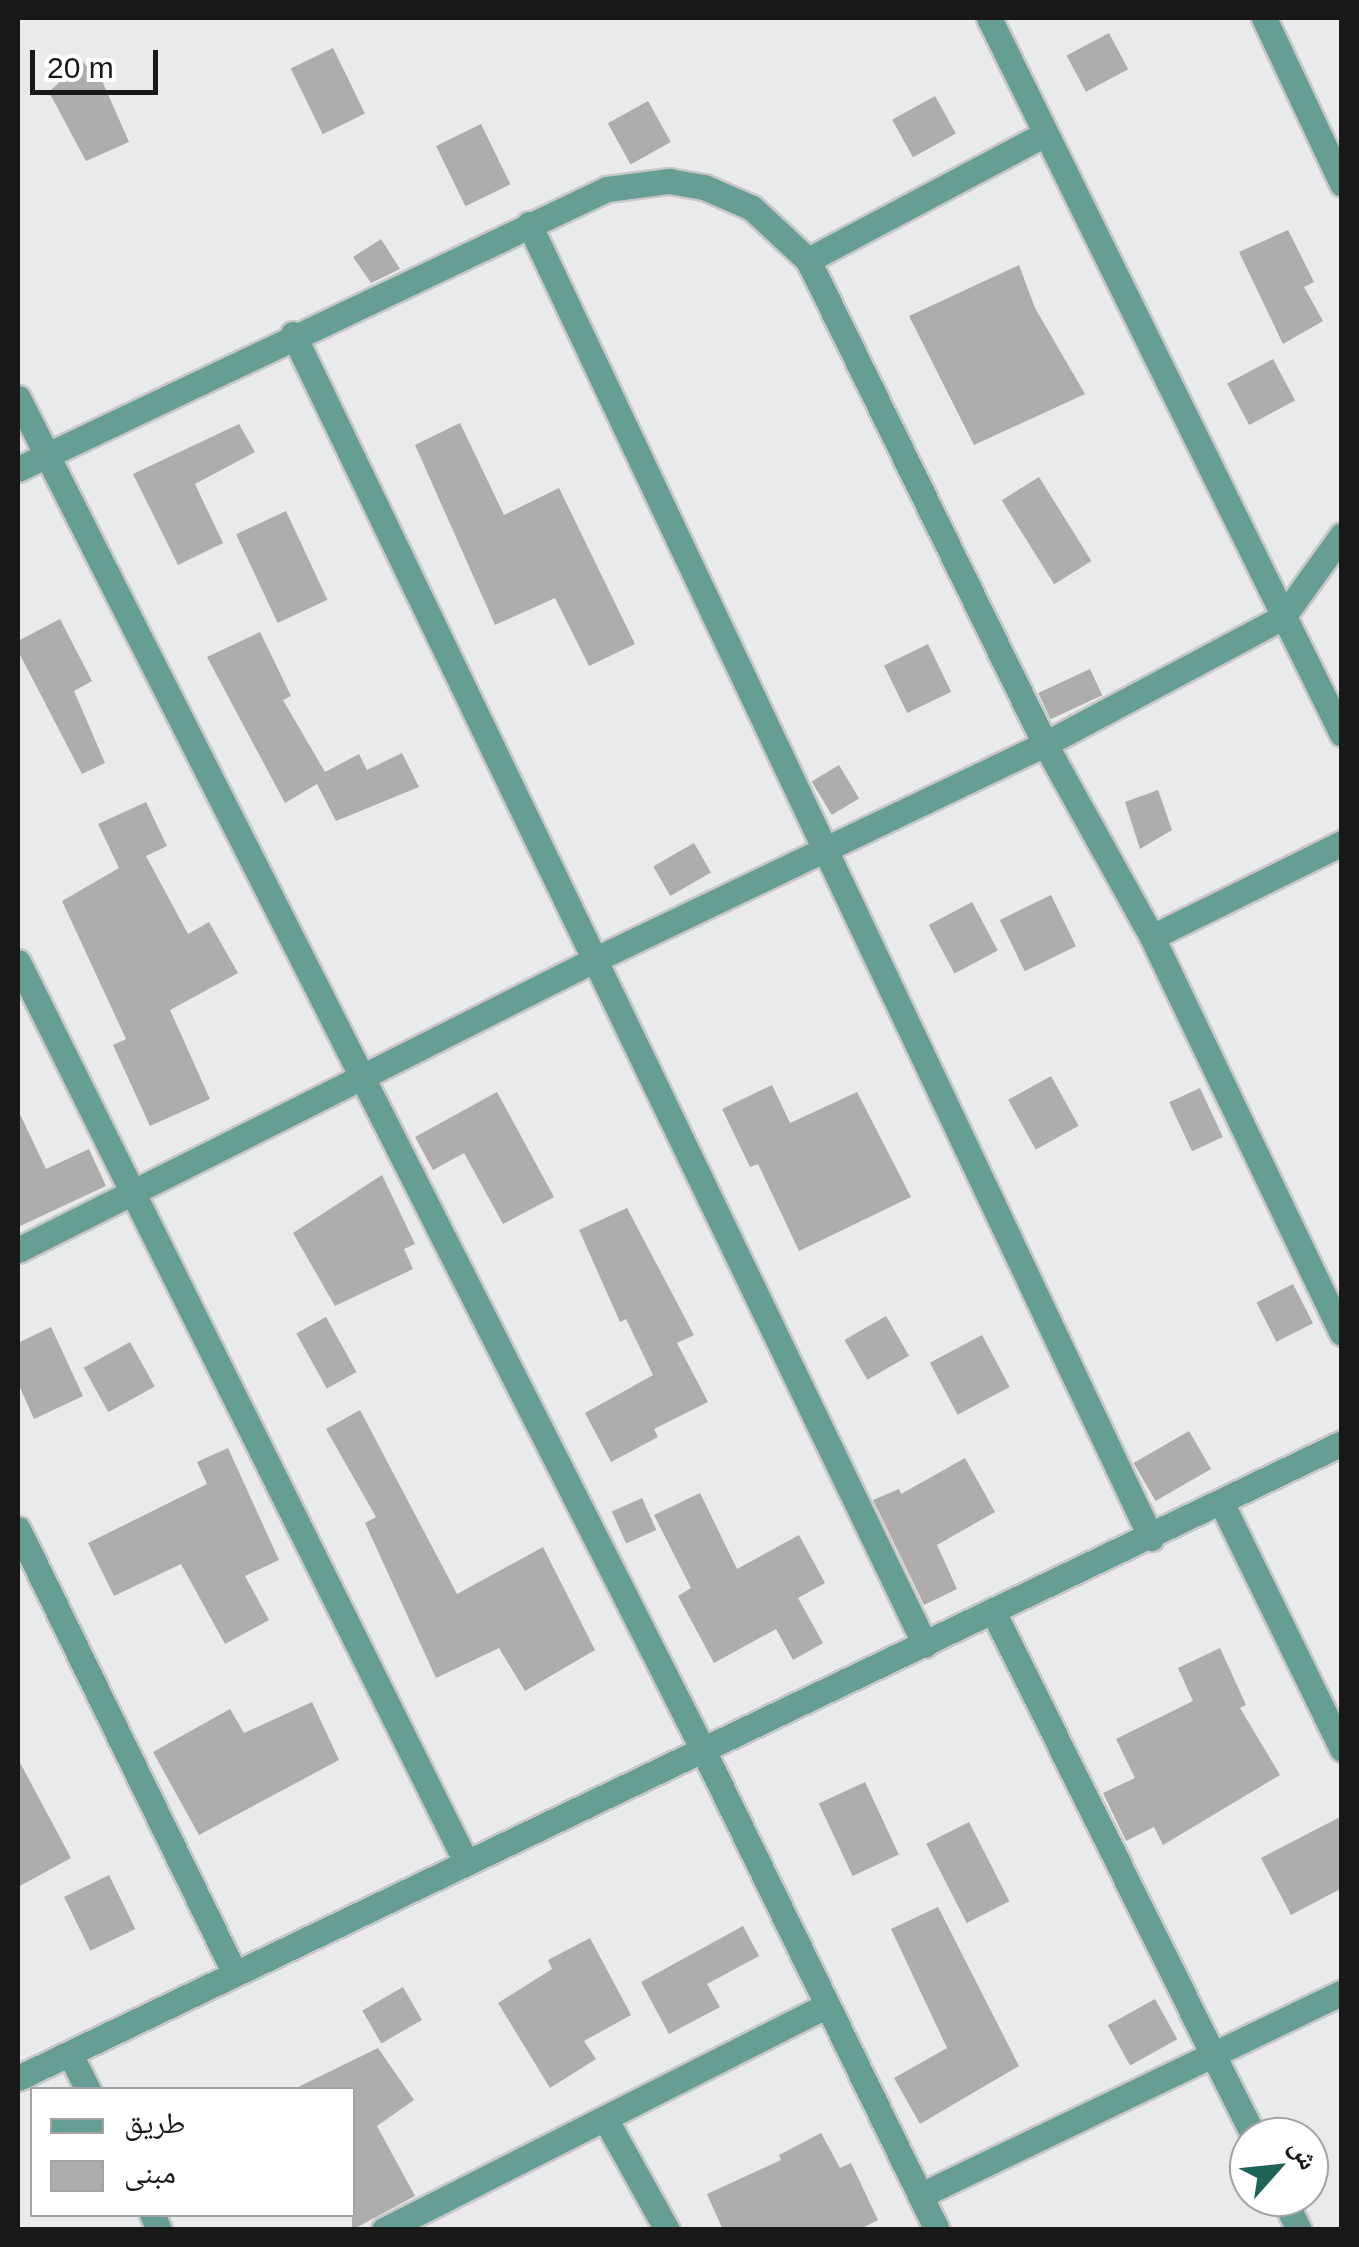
<!DOCTYPE html>
<meta charset="utf-8">
<style>
body{margin:0}
#map{position:relative;width:1359px;height:2247px;overflow:hidden;background:#e9eaeb;font-family:Helvetica,"Noto Naskh Arabic",sans-serif}
div>[style]{position:absolute}
.building>*{inset:0;background:#afadac;transform-origin:0 0}
.roads{filter:drop-shadow(2px 0 #c8c8c9) drop-shadow(-2px 0 #c8c8c9) drop-shadow(0 2px #c8c8c9) drop-shadow(0 -2px #c8c8c9)}
.street>*{height:25px;margin:-12.5px;padding:0 12.5px;transform-origin:12.5px;border-radius:12.5px;background:#679e93}
span{translate:-50% -50%;white-space:nowrap;text-align:center;line-height:1.15;-webkit-text-stroke:10px #fff;paint-order:stroke}
.frame{position:absolute;inset:0;border:20px solid #181818;pointer-events:none}
.legend{position:absolute;left:30px;top:2087px;width:325px;height:130px;box-sizing:border-box;background:#fff;border:2px solid #a3a3a3;margin:0;padding:12px 18px;list-style:none;font-size:30px;color:#181818}
.legend li{display:flex;align-items:center;gap:20px;height:50px}
.legend b{width:50px;border:2px solid #a3a3a3}
.north{position:absolute;left:1229px;top:2117px;width:100px;height:100px;box-sizing:border-box;background:#fff;border:2px solid #a3a3a3;border-radius:50%;rotate:63deg;font-size:28px;font-weight:700;line-height:40px;text-align:center;color:#181818}
.north::after{content:'';display:block;margin:auto;width:35px;height:45px;background:#1d6458;clip-path:polygon(50% 0,100% 100%,50% 72%,0 100%)}
.scale{position:absolute;left:30px;top:50px;width:128px;height:45px;box-sizing:border-box;border:5px solid #181818;border-top:0;padding-left:12px;font-size:30px;line-height:35px;white-space:nowrap;color:#181818;-webkit-text-stroke:8px #fff;paint-order:stroke}
</style>
<div id="map">
<div class="building">
<div style="left:1109px;top:33px;width:41px;height:48px;rotate:62deg"></div>
<div style="left:333px;top:48px;width:73px;height:47px;rotate:64deg"></div>
<div style="clip-path:polygon(82px 61px,103px 83px,129px 142px,86px 161px,49px 92px)"></div>
<div style="left:935px;top:96px;width:43px;height:49px;rotate:61deg"></div>
<div style="left:648px;top:101px;width:47px;height:46px;rotate:61deg"></div>
<div style="left:481px;top:124px;width:67px;height:50px;rotate:64deg"></div>
<div style="clip-path:polygon(1288px 230px,1314px 282px,1304px 287px,1323px 321px,1283px 344px,1239px 252px)"></div>
<div style="clip-path:polygon(381px 239px,400px 269px,371px 283px,353px 257px)"></div>
<div style="clip-path:polygon(1019px 265px,1035px 308px,1085px 394px,974px 445px,909px 316px)"></div>
<div style="left:1273px;top:359px;width:47px;height:52px;rotate:62deg"></div>
<div style="clip-path:polygon(460px 423px,504px 515px,559px 488px,635px 644px,589px 666px,555px 598px,495px 625px,415px 445px)"></div>
<div style="clip-path:polygon(239px 424px,255px 452px,195px 484px,223px 543px,178px 565px,133px 474px)"></div>
<div style="left:1039px;top:477px;width:99px;height:44px;rotate:58deg"></div>
<div style="left:286px;top:511px;width:98px;height:55px;rotate:65deg"></div>
<div style="clip-path:polygon(60px 619px,92px 681px,74px 691px,105px 763px,82px 774px,18px 651px,18px 641px)"></div>
<div style="clip-path:polygon(260px 632px,291px 696px,283px 700px,325px 772px,359px 754px,367px 770px,402px 753px,419px 787px,336px 821px,317px 784px,285px 803px,207px 657px)"></div>
<div style="left:928px;top:644px;width:53px;height:49px;rotate:64deg"></div>
<div style="left:1090px;top:669px;width:29px;height:57px;rotate:65deg"></div>
<div style="left:839px;top:765px;width:39px;height:32px;rotate:59deg"></div>
<div style="clip-path:polygon(1158px 790px,1172px 830px,1140px 849px,1125px 802px)"></div>
<div style="clip-path:polygon(146px 802px,167px 846px,146px 856px,188px 934px,209px 922px,238px 973px,170px 1010px,210px 1099px,150px 1126px,113px 1045px,126px 1039px,62px 901px,119px 868px,98px 824px)"></div>
<div style="left:694px;top:843px;width:34px;height:47px;rotate:60deg"></div>
<div style="left:1051px;top:895px;width:57px;height:57px;rotate:64deg"></div>
<div style="left:972px;top:902px;width:55px;height:49px;rotate:62deg"></div>
<div style="left:1051px;top:1076px;width:57px;height:49px;rotate:61deg"></div>
<div style="clip-path:polygon(772px 1085px,790px 1123px,857px 1092px,911px 1197px,799px 1251px,758px 1164px,750px 1167px,722px 1109px)"></div>
<div style="left:1200px;top:1088px;width:54px;height:34px;rotate:65deg"></div>
<div style="clip-path:polygon(497px 1092px,554px 1197px,503px 1224px,464px 1153px,433px 1170px,415px 1137px)"></div>
<div style="clip-path:polygon(18px 1110px,46px 1169px,89px 1149px,106px 1186px,18px 1227px)"></div>
<div style="clip-path:polygon(382px 1175px,415px 1244px,404px 1249px,413px 1269px,335px 1306px,293px 1233px)"></div>
<div style="clip-path:polygon(627px 1208px,694px 1335px,677px 1343px,708px 1402px,654px 1429px,658px 1437px,611px 1462px,585px 1413px,653px 1375px,626px 1319px,620px 1322px,579px 1230px)"></div>
<div style="left:1293px;top:1284px;width:44px;height:41px;rotate:63deg"></div>
<div style="left:886px;top:1316px;width:46px;height:48px;rotate:60deg"></div>
<div style="left:326px;top:1317px;width:63px;height:34px;rotate:61deg"></div>
<div style="clip-path:polygon(51px 1327px,83px 1396px,34px 1419px,18px 1383px,18px 1343px)"></div>
<div style="left:982px;top:1335px;width:59px;height:59px;rotate:62deg"></div>
<div style="left:130px;top:1342px;width:51px;height:53px;rotate:61deg"></div>
<div style="clip-path:polygon(360px 1410px,457px 1594px,543px 1547px,595px 1650px,525px 1691px,499px 1648px,436px 1678px,365px 1523px,376px 1517px,326px 1429px)"></div>
<div style="left:1189px;top:1431px;width:44px;height:64px;rotate:60deg"></div>
<div style="clip-path:polygon(228px 1448px,279px 1560px,245px 1576px,269px 1620px,225px 1644px,181px 1564px,114px 1596px,88px 1543px,207px 1484px,197px 1462px)"></div>
<div style="clip-path:polygon(965px 1458px,995px 1512px,937px 1545px,957px 1589px,924px 1605px,873px 1500px,899px 1489px,901px 1494px)"></div>
<div style="clip-path:polygon(700px 1493px,737px 1569px,799px 1535px,825px 1583px,798px 1598px,823px 1643px,793px 1660px,776px 1629px,714px 1663px,678px 1596px,691px 1588px,654px 1515px)"></div>
<div style="left:642px;top:1498px;width:35px;height:33px;rotate:66deg"></div>
<div style="clip-path:polygon(1220px 1648px,1246px 1705px,1240px 1708px,1280px 1775px,1163px 1845px,1154px 1827px,1126px 1841px,1103px 1793px,1135px 1778px,1116px 1739px,1193px 1701px,1178px 1668px)"></div>
<div style="clip-path:polygon(312px 1702px,339px 1760px,199px 1835px,153px 1752px,230px 1709px,244px 1733px)"></div>
<div style="clip-path:polygon(18px 1759px,71px 1858px,18px 1887px)"></div>
<div style="left:865px;top:1782px;width:80px;height:51px;rotate:65deg"></div>
<div style="clip-path:polygon(1342px 1816px,1342px 1888px,1291px 1915px,1261px 1858px)"></div>
<div style="left:969px;top:1822px;width:89px;height:48px;rotate:63deg"></div>
<div style="left:109px;top:1875px;width:60px;height:50px;rotate:64deg"></div>
<div style="clip-path:polygon(938px 1907px,1019px 2066px,920px 2124px,894px 2078px,947px 2048px,891px 1929px)"></div>
<div style="clip-path:polygon(743px 1926px,759px 1956px,707px 1984px,720px 2007px,669px 2034px,641px 1982px)"></div>
<div style="clip-path:polygon(590px 1938px,631px 2015px,584px 2041px,596px 2059px,550px 2088px,498px 2003px,552px 1969px,548px 1960px)"></div>
<div style="left:403px;top:1987px;width:38px;height:47px;rotate:60deg"></div>
<div style="left:1155px;top:1999px;width:46px;height:54px;rotate:61deg"></div>
<div style="clip-path:polygon(378px 2048px,414px 2100px,377px 2126px,415px 2196px,352px 2230px,352px 2090px,292px 2090px)"></div>
<div style="clip-path:polygon(821px 2133px,840px 2168px,851px 2163px,878px 2220px,858px 2230px,723px 2230px,707px 2194px,781px 2160px,779px 2155px)"></div>
</div>
<div class="roads">
<div class="street">
<div style="left:989px;top:18px;width:798px;rotate:63.76deg"></div>
<div style="left:1264px;top:18px;width:183px;rotate:64.8deg"></div>
<div style="left:529px;top:224px;width:1454px;rotate:64.67deg"></div>
<div style="left:808px;top:260px;width:266px;rotate:-28deg"></div>
<div style="left:293px;top:334px;width:1455px;rotate:64.26deg"></div>
<div style="left:18px;top:398px;width:1518px;rotate:63.13deg"></div>
<div style="left:704px;top:1752px;width:532px;rotate:64.01deg"></div>
<div style="left:18px;top:469px;width:652px;rotate:-25.43deg"></div>
<div style="left:607px;top:189px;width:63px;rotate:-7.4deg"></div>
<div style="left:669px;top:181px;width:36px;rotate:10deg"></div>
<div style="left:704px;top:187px;width:52px;rotate:23.6deg"></div>
<div style="left:752px;top:208px;width:76px;rotate:42.9deg"></div>
<div style="left:808px;top:260px;width:539px;rotate:63.91deg"></div>
<div style="left:1045px;top:744px;width:221px;rotate:61deg"></div>
<div style="left:1152px;top:937px;width:439px;rotate:64.4deg"></div>
<div style="left:1152px;top:937px;width:212px;rotate:-26.3deg"></div>
<div style="left:18px;top:962px;width:1005px;rotate:63.54deg"></div>
<div style="left:18px;top:1250px;width:649px;rotate:-26.72deg"></div>
<div style="left:598px;top:958px;width:496px;rotate:-25.6deg"></div>
<div style="left:1045px;top:744px;width:270px;rotate:-28.1deg"></div>
<div style="left:1283px;top:617px;width:101px;rotate:-54.3deg"></div>
<div style="left:1222px;top:1504px;width:273px;rotate:63.9deg"></div>
<div style="left:18px;top:1529px;width:494px;rotate:64deg"></div>
<div style="left:994px;top:1613px;width:585px;rotate:63.61deg"></div>
<div style="left:70px;top:2054px;width:40px;rotate:63.4deg"></div>
<div style="left:18px;top:2078px;width:1468px;rotate:-25.62deg"></div>
<div style="left:607px;top:2122px;width:124px;rotate:60.9deg"></div>
<div style="left:923px;top:2194px;width:465px;rotate:-25.7deg"></div>
<div style="left:1283px;top:2197px;width:37px;rotate:64deg"></div>
<div style="left:152px;top:2214px;width:17px;rotate:66deg"></div>
<div style="left:384px;top:2230px;width:497px;rotate:-26.9deg"></div>
</div>
</div>
<div class="frame"></div>
<ul class="legend">
<li><b style="height:12px;background:#679e93"></b>طريق</li>
<li><b style="height:28px;background:#afadac"></b>مبنى</li>
</ul>
<div class="north">ش</div>
<div class="scale">20 m</div>
</div>
